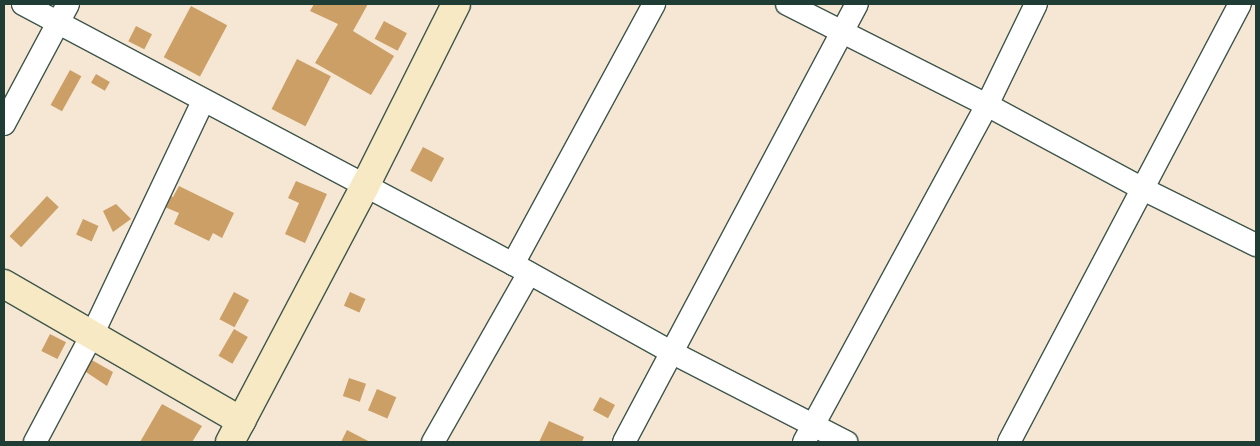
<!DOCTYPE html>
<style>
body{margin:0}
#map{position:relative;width:1260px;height:446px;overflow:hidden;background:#f5e7d3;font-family:"Balsamiq Sans",sans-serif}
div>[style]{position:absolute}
.building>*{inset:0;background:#cb9f65;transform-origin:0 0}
.roads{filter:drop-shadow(1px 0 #3f564c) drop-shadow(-1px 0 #3f564c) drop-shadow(0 1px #3f564c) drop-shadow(0 -1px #3f564c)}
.street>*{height:22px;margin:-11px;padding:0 11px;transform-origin:11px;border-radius:11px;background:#fff}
.secondary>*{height:28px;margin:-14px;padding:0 14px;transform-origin:14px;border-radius:14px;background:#f7e9c3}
span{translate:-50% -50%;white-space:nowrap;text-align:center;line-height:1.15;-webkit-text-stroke:4.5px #f7f3e8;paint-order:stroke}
.frame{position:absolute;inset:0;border:5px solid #1f3d34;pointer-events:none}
</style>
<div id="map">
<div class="building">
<div style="clip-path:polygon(314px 4px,368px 4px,353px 31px,394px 56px,371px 95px,315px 63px,338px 24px,310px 11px)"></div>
<div style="left:191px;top:6px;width:41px;height:58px;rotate:28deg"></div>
<div style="left:384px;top:21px;width:26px;height:20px;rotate:28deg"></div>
<div style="left:136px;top:26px;width:18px;height:17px;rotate:27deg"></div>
<div style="left:297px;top:59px;width:38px;height:56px;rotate:27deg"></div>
<div style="left:70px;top:70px;width:13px;height:40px;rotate:29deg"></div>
<div style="left:96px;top:74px;width:16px;height:10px;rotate:30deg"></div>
<div style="left:423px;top:147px;width:24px;height:27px;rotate:28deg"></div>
<div style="clip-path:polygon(296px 181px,327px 194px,305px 243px,285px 234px,299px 203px,288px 198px)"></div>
<div style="clip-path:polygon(179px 186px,234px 213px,222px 238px,213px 233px,209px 241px,174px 224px,179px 213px,160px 205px,166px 194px,173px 197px)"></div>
<div style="left:47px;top:196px;width:16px;height:55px;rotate:43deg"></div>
<div style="clip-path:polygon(116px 204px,131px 219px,113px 232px,103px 211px)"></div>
<div style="left:83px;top:219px;width:17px;height:17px;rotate:24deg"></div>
<div style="left:234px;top:292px;width:17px;height:31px;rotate:28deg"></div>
<div style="left:350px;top:292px;width:17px;height:15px;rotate:24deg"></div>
<div style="left:234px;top:329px;width:16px;height:31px;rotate:30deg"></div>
<div style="left:50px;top:334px;width:18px;height:19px;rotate:27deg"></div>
<div style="clip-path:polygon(90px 359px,113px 372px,107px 386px,83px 370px)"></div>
<div style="left:349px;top:378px;width:18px;height:19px;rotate:19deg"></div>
<div style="left:377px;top:389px;width:21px;height:23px;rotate:23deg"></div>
<div style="left:600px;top:397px;width:17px;height:15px;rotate:28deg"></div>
<div style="clip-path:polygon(162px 404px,202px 426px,192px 442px,140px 442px)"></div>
<div style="clip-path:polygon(549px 421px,584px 437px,582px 442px,539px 442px)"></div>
<div style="clip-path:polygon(347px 430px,370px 442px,341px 442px)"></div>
</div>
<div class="roads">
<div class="street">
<div style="left:23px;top:4px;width:555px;rotate:27.95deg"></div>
<div style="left:513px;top:264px;width:183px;rotate:29.1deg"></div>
<div style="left:673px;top:353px;width:195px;rotate:27.2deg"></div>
<div style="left:787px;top:4px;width:224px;rotate:26.8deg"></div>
<div style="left:987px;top:105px;width:177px;rotate:28.3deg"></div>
<div style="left:1143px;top:189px;width:126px;rotate:26.4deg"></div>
<div style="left:4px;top:124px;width:136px;rotate:-61.9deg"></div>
<div style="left:513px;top:264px;width:296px;rotate:-61.5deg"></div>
<div style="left:35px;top:442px;width:121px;rotate:-62deg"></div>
<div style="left:92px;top:335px;width:259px;rotate:-64.6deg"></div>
<div style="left:433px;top:442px;width:194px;rotate:-60.4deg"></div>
<div style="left:624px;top:442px;width:496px;rotate:-62deg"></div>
<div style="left:804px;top:442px;width:383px;rotate:-61.5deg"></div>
<div style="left:987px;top:105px;width:112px;rotate:-64.1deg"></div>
<div style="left:1009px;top:442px;width:495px;rotate:-62.2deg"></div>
</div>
<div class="secondary">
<div style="left:4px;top:284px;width:274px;rotate:30deg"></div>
<div style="left:230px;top:442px;width:289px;rotate:-62.2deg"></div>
<div style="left:365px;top:186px;width:203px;rotate:-63.4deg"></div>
</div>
</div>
<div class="frame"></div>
</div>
